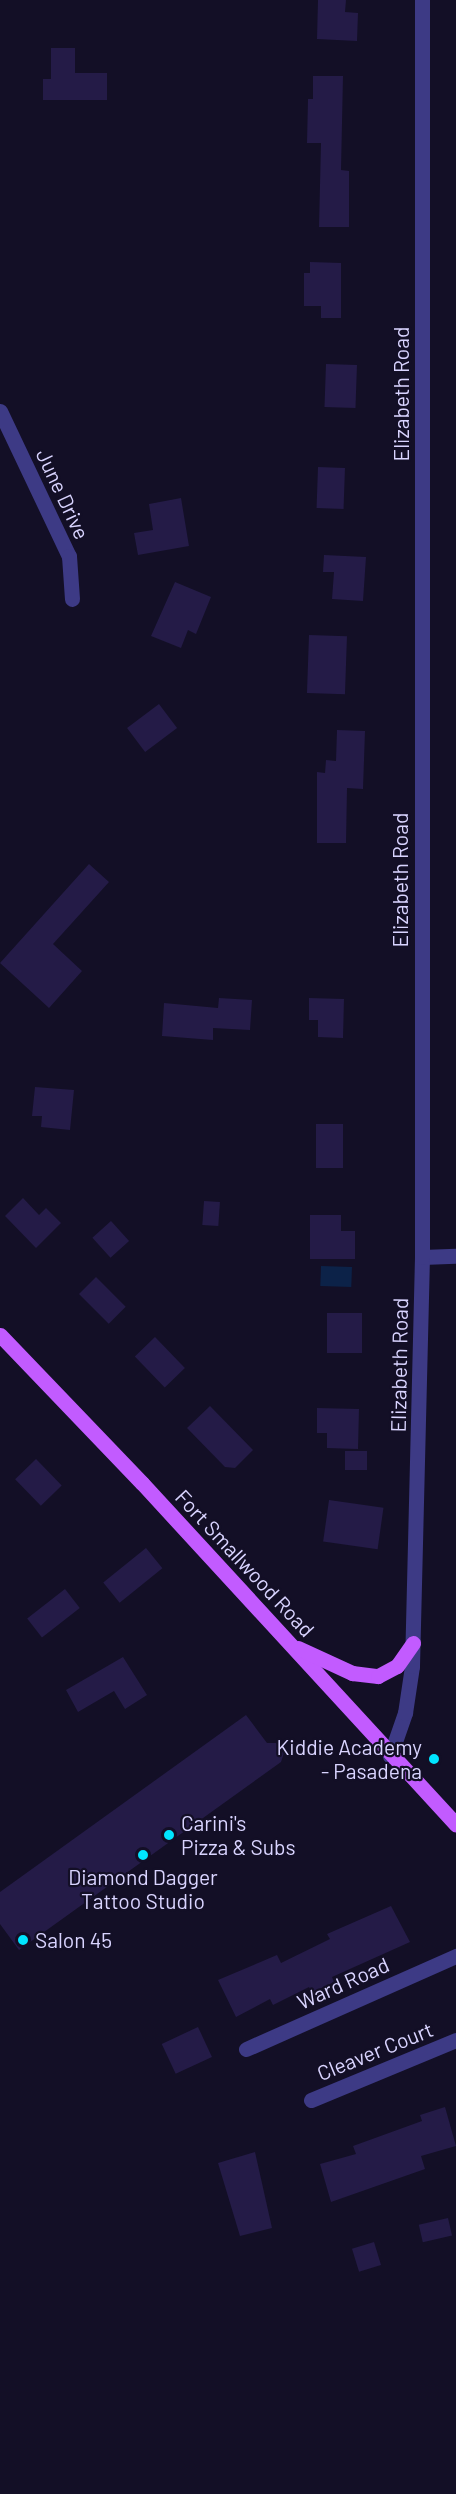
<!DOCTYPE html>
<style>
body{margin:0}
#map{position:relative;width:456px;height:2494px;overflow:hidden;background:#130f26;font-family:Barlow,sans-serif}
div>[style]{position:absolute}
.water>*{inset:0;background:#0c2248;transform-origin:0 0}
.building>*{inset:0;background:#241b47;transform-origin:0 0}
.minor>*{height:15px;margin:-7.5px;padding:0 7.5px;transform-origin:7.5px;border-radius:7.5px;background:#3d3a85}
.major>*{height:15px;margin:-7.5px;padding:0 7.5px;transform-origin:7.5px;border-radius:7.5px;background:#c25bff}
.dots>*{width:16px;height:16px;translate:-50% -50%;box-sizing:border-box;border:3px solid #130f26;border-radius:50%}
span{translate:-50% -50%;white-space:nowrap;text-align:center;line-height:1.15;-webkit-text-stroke:4.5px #130f26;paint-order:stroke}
.street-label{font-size:21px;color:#d9d4ff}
.poi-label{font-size:21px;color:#d9d4ff}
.right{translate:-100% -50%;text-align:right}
.left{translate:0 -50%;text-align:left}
</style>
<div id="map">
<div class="water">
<div style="left:321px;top:1266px;width:31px;height:20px;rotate:2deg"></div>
</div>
<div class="building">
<div style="clip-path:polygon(318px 0,346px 0,345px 12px,358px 13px,357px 41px,317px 39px)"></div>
<div style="clip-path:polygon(51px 48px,75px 48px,75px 73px,107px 73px,107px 100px,43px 100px,43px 79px,51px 79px)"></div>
<div style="clip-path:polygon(313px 76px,343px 76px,341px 170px,349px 171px,349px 227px,319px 227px,321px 143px,307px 143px,308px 99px,313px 99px)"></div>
<div style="clip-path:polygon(310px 262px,341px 263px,341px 318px,321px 318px,321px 306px,304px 306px,304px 273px,310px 273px)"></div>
<div style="left:326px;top:364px;width:31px;height:43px;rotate:2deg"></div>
<div style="left:318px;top:467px;width:27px;height:41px;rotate:2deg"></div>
<div style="clip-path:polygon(181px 498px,189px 546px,138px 555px,134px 533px,153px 530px,149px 504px)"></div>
<div style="clip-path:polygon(324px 555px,366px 557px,363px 601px,332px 599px,334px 572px,323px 572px)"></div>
<div style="clip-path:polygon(175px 582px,211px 597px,196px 634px,188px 630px,181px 648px,151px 636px)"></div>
<div style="left:309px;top:635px;width:38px;height:58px;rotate:2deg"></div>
<div style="left:159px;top:704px;width:30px;height:40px;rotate:53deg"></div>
<div style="clip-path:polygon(337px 730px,365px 731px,363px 789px,347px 788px,346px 843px,317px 843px,317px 772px,325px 773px,326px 760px,336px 761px)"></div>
<div style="clip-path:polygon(89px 864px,109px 882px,53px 944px,82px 971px,49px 1008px,0 963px)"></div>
<div style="clip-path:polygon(219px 998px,252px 1000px,250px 1030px,213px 1028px,213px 1040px,162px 1036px,164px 1003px,218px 1008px)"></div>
<div style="clip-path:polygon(309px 998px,344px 999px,343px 1038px,318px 1037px,318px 1020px,309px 1020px)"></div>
<div style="clip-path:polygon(35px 1087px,74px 1090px,70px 1130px,41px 1127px,42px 1116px,32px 1116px)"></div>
<div style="left:316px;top:1124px;width:27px;height:44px"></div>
<div style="clip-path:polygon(23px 1198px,39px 1215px,46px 1208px,61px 1223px,36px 1248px,5px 1216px)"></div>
<div style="left:204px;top:1201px;width:16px;height:24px;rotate:4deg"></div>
<div style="clip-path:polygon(310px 1215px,341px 1215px,341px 1231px,355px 1231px,355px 1259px,310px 1259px)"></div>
<div style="left:111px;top:1221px;width:27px;height:25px;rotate:48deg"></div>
<div style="left:96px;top:1277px;width:42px;height:24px;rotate:45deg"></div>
<div style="left:327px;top:1313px;width:35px;height:40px"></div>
<div style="left:155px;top:1337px;width:43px;height:28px;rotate:46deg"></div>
<div style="clip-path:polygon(210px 1406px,253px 1450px,235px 1468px,225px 1467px,187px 1428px)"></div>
<div style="clip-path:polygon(317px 1408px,359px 1409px,358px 1449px,327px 1448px,327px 1433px,317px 1433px)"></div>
<div style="left:345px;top:1451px;width:22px;height:19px"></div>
<div style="left:36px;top:1459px;width:37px;height:29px;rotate:46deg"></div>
<div style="left:329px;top:1500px;width:55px;height:42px;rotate:8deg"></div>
<div style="left:146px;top:1548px;width:26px;height:55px;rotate:51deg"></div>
<div style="left:65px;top:1589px;width:24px;height:48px;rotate:52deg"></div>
<div style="clip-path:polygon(123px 1657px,147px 1695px,125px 1709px,114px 1691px,78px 1712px,66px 1690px)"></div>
<div style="clip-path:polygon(246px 1715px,267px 1743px,276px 1743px,284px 1753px,281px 1762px,19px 1950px,0 1924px,0 1892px)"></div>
<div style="clip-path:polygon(391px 1906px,410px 1942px,332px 1977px,334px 1982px,311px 1993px,309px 1987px,273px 2005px,270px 1999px,236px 2017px,218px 1980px,277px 1955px,281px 1963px,330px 1939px,327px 1934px)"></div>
<div style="left:198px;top:2027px;width:33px;height:40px;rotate:65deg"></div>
<div style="clip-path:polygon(445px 2107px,456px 2146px,421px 2156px,425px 2169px,331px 2202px,320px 2164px,356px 2154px,353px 2146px,422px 2121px,420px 2115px)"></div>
<div style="clip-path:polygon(255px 2152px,272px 2228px,240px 2236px,218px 2163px)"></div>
<div style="left:448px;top:2218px;width:18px;height:30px;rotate:77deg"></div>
<div style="left:374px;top:2242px;width:24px;height:23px;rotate:73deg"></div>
</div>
<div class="minor">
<div style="left:0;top:411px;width:161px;rotate:64.6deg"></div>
<div style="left:69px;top:556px;width:43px;rotate:86deg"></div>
<div style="left:422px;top:1257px;width:34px;rotate:-2deg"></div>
<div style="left:390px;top:1756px;width:46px;rotate:-70.8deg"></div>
<div style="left:405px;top:1713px;width:48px;rotate:-81.5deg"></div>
<div style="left:412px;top:1666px;width:409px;rotate:-88.6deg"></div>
<div style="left:422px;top:1257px;width:1257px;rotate:-90deg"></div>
<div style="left:246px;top:2049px;width:230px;rotate:-23.9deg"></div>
<div style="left:311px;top:2100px;width:157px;rotate:-22.5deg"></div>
</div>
<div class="major">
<div style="left:0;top:1335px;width:205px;rotate:46.2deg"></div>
<div style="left:142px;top:1483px;width:464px;rotate:47.4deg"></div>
<div style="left:298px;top:1648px;width:60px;rotate:24.8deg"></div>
<div style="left:352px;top:1673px;width:26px;rotate:7deg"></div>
<div style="left:378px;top:1676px;width:21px;rotate:-28deg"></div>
<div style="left:397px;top:1666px;width:28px;rotate:-55deg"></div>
</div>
<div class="dots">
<div style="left:434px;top:1759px;background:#00e5ff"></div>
<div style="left:169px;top:1835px;background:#00e5ff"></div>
<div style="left:143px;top:1855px;background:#00e5ff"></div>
<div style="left:23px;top:1940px;background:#00e5ff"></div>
</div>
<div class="street-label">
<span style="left:401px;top:394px;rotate:-90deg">Elizabeth Road</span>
<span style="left:63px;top:494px;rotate:65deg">June Drive</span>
<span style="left:400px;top:880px;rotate:-90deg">Elizabeth Road</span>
<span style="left:399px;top:1365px;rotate:-89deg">Elizabeth Road</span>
<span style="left:245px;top:1563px;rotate:47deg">Fort Smallwood Road</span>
<span style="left:343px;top:1983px;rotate:-24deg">Ward Road</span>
<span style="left:375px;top:2051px;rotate:-22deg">Cleaver Court</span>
</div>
<div class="poi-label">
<span class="right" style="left:422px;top:1759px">Kiddie Academy<br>- Pasadena</span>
<span class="left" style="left:181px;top:1835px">Carini's<br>Pizza &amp; Subs</span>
<span style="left:143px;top:1889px">Diamond Dagger<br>Tattoo Studio</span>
<span class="left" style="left:35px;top:1940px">Salon 45</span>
</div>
</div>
